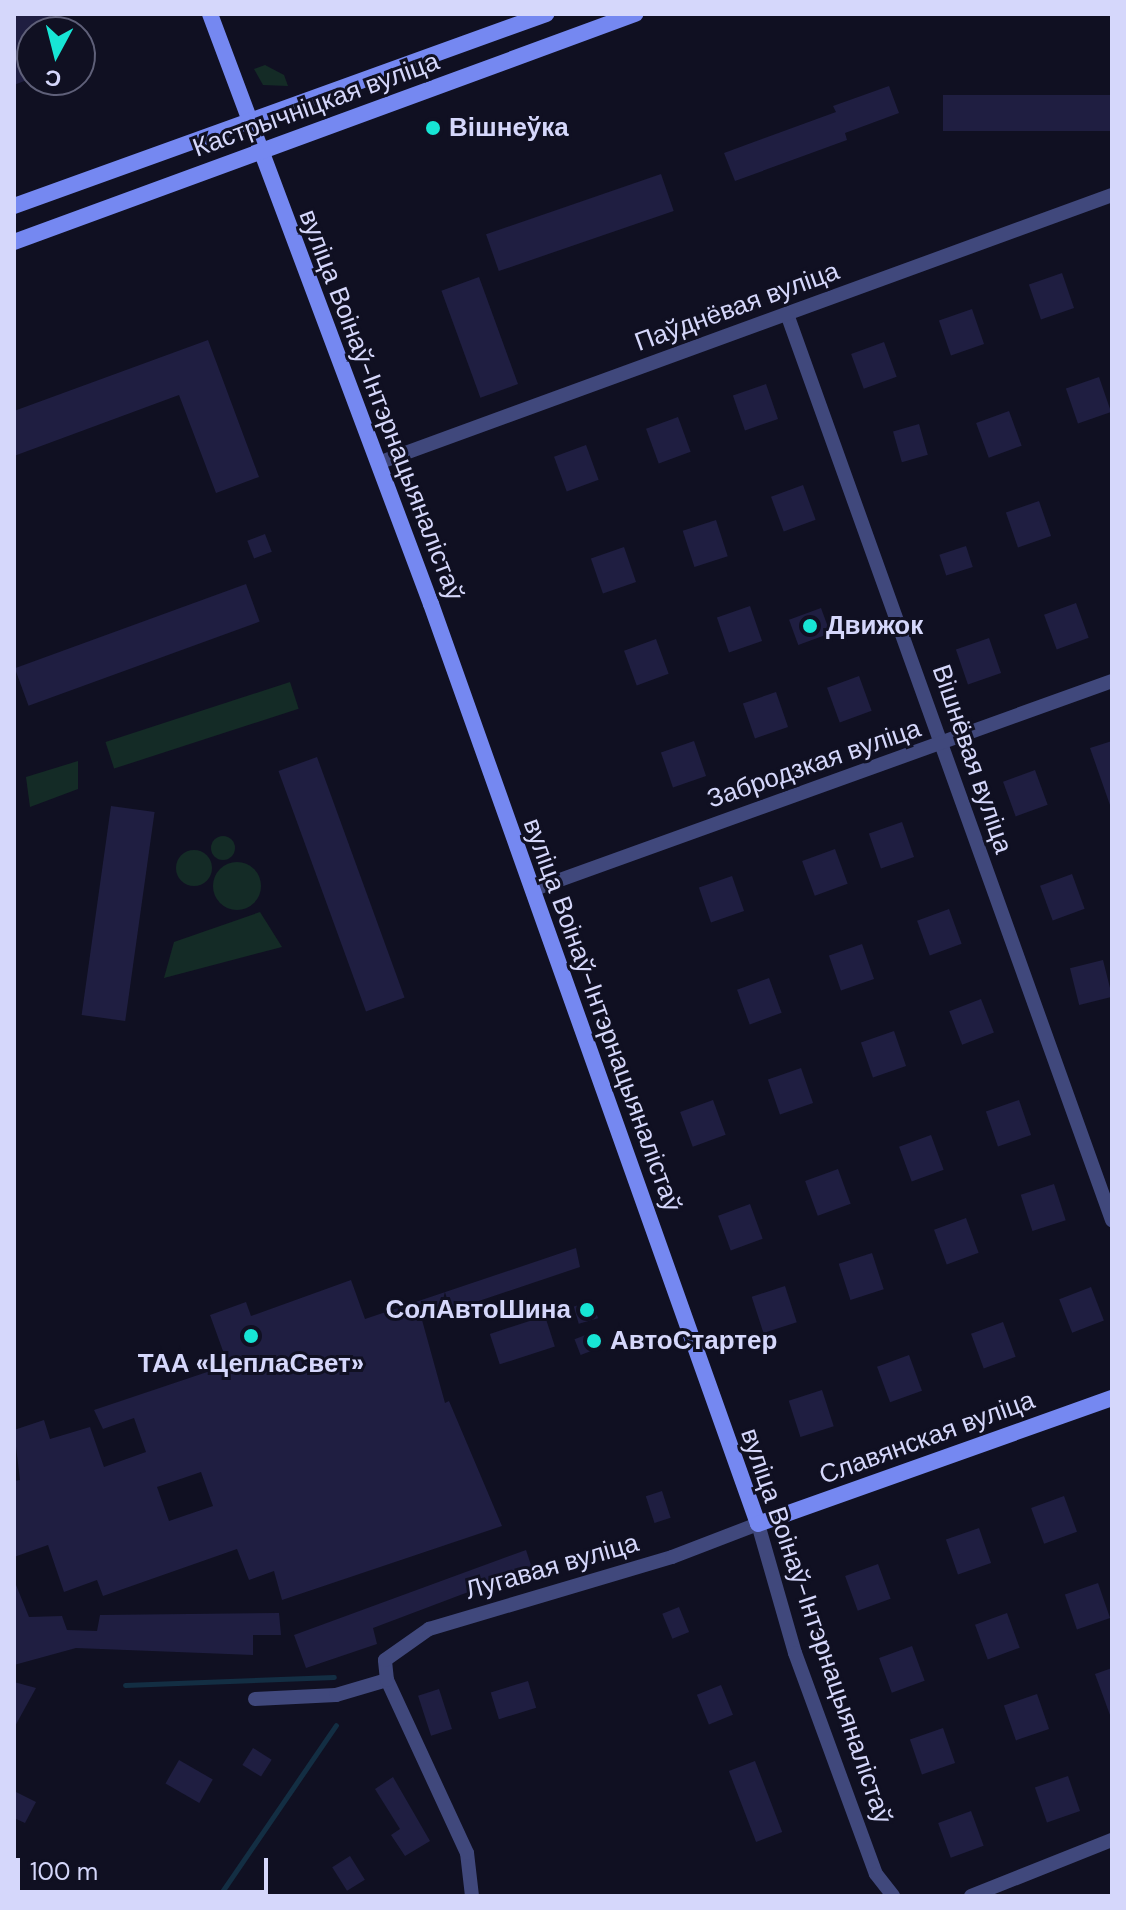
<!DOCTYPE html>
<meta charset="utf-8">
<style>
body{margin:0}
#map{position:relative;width:1126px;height:1910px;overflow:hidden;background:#101022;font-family:"DM Sans",sans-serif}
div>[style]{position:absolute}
.green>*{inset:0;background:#142b26;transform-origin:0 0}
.round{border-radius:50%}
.stream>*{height:5px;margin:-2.5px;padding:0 2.5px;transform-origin:2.5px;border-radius:2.5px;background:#132e43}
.building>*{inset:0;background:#1f1e41;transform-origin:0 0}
.street>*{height:14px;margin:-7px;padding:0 7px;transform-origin:7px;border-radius:7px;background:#40487c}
.secondary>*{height:16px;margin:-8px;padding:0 8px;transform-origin:8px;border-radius:8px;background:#7588f1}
.dots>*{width:22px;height:22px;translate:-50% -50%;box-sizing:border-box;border:4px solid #101022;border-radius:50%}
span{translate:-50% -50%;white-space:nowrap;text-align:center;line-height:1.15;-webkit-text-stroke:6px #101022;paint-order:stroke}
.street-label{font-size:26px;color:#d5d7fb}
.poi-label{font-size:26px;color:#d5d7fb;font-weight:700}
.left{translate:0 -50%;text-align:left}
.right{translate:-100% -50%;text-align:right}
.frame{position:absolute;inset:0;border:16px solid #d5d7fb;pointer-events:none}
.north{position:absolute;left:16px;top:16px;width:80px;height:80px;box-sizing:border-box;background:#101022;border:2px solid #5f6079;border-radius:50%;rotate:187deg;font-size:22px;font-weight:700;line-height:32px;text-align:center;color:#d5d7fb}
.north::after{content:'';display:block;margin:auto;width:28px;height:36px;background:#17e5d5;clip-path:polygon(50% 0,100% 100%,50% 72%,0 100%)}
.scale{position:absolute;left:16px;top:1858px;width:252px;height:36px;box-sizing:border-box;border:4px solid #d5d7fb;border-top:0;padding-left:10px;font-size:24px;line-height:28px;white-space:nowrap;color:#d5d7fb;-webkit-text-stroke:6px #101022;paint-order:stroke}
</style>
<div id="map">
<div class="green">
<div style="clip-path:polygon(265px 65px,284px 75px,288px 86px,263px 85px,254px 69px)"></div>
<div style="left:290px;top:682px;width:28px;height:194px;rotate:72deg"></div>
<div style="clip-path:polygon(78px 761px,78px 789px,30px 807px,26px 777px)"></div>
<div class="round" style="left:211px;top:836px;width:24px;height:24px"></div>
<div class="round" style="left:176px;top:850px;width:36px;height:36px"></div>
<div class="round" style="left:213px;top:862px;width:48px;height:48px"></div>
<div style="clip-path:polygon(260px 912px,282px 947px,164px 978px,174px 942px)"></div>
</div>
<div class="stream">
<div style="left:125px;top:1685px;width:209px;rotate:-2.2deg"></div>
<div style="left:219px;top:1896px;width:207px;rotate:-55.6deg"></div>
</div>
<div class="building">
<div style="clip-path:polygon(14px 14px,51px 14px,51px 27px,32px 32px,32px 46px,25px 54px,32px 78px,14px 85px)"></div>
<div style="clip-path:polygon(889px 86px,899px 113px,845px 133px,847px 140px,735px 181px,724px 153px,836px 112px,833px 106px)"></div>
<div style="left:1112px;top:95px;width:36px;height:169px;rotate:90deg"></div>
<div style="left:661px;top:174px;width:39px;height:185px;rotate:71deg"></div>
<div style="left:1062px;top:273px;width:37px;height:35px;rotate:71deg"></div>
<div style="left:479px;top:277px;width:114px;height:40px;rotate:70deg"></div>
<div style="left:972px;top:309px;width:37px;height:35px;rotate:71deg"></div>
<div style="clip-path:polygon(208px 340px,259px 477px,216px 493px,179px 395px,14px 456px,14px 411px)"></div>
<div style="left:884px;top:342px;width:37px;height:35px;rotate:70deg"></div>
<div style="left:1099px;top:377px;width:37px;height:35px;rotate:71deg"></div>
<div style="left:766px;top:384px;width:37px;height:35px;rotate:71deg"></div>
<div style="left:1009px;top:411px;width:37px;height:35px;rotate:70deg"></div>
<div style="left:678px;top:417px;width:37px;height:34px;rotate:70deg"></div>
<div style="left:919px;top:424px;width:32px;height:27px;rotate:74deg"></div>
<div style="left:586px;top:445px;width:37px;height:34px;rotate:70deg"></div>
<div style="left:803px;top:485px;width:37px;height:34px;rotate:70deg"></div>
<div style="left:1039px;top:501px;width:37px;height:35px;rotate:71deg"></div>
<div style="left:716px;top:520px;width:38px;height:35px;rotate:72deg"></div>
<div style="left:265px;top:534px;width:19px;height:19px;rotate:69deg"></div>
<div style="left:966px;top:546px;width:22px;height:28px;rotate:72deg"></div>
<div style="left:624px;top:547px;width:37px;height:35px;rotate:71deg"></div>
<div style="left:246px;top:584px;width:40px;height:246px;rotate:70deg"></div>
<div style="left:1076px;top:603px;width:37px;height:34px;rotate:70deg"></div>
<div style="left:750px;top:606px;width:37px;height:35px;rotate:71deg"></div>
<div style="left:821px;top:608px;width:27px;height:34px;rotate:70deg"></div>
<div style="left:989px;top:638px;width:37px;height:35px;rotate:71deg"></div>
<div style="left:656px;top:639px;width:37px;height:34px;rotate:70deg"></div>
<div style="left:859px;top:676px;width:37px;height:34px;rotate:70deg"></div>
<div style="left:776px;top:692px;width:37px;height:35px;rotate:71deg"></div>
<div style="left:694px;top:741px;width:37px;height:35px;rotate:71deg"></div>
<div style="clip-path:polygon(1112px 741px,1112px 804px,1110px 805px,1090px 748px)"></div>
<div style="left:317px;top:757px;width:256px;height:41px;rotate:70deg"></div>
<div style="left:1035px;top:770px;width:37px;height:34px;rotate:70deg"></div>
<div style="left:111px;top:806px;width:44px;height:211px;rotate:8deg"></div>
<div style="left:902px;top:822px;width:37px;height:35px;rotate:71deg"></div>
<div style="left:835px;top:849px;width:37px;height:35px;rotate:70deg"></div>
<div style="left:1072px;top:874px;width:37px;height:34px;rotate:70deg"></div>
<div style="left:732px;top:876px;width:37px;height:35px;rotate:71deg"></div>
<div style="left:949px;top:909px;width:37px;height:34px;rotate:70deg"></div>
<div style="left:862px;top:944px;width:37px;height:35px;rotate:71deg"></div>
<div style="left:1103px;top:960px;width:38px;height:34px;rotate:76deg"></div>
<div style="left:769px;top:978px;width:37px;height:34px;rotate:70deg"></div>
<div style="left:981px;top:999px;width:36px;height:34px;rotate:69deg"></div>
<div style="left:894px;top:1031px;width:37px;height:35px;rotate:71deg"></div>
<div style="left:801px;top:1068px;width:37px;height:35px;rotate:71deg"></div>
<div style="left:713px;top:1100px;width:37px;height:35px;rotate:70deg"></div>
<div style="left:1019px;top:1100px;width:37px;height:35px;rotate:71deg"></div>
<div style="left:931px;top:1135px;width:37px;height:34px;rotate:70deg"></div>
<div style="left:838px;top:1169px;width:37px;height:35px;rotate:70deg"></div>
<div style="left:1054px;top:1184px;width:38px;height:35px;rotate:72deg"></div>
<div style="left:750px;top:1204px;width:37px;height:34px;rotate:70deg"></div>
<div style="left:966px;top:1218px;width:37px;height:34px;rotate:70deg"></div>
<div style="clip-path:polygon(evenodd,576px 1248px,580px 1267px,422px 1320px,445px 1403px,449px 1401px,502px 1526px,282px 1600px,274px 1571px,249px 1580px,237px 1549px,103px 1596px,97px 1580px,64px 1592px,48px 1545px,14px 1557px,14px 1481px,20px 1480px,14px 1430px,44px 1420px,50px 1439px,90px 1427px,104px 1467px,146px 1452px,134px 1418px,103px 1429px,94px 1410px,228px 1365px,210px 1315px,246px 1302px,251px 1316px,351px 1280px,365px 1319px,576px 1248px,201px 1472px,213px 1506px,169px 1521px,157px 1487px,201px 1472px)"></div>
<div style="left:872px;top:1253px;width:38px;height:35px;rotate:72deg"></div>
<div style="left:785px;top:1286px;width:38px;height:35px;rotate:72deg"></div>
<div style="left:1091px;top:1287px;width:36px;height:34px;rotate:69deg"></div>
<div style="left:593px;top:1301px;width:18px;height:20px;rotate:74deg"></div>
<div style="left:545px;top:1316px;width:32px;height:58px;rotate:72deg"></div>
<div style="left:1003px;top:1322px;width:37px;height:34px;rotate:70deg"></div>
<div style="left:596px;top:1331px;width:17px;height:23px;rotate:69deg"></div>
<div style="left:909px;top:1355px;width:38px;height:34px;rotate:70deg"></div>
<div style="left:822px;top:1390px;width:38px;height:35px;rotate:72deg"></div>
<div style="left:662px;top:1491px;width:28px;height:17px;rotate:72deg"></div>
<div style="left:1064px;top:1496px;width:38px;height:35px;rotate:70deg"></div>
<div style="left:979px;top:1528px;width:37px;height:35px;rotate:71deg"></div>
<div style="clip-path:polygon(526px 1550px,532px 1568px,373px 1628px,377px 1644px,306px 1668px,294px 1635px)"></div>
<div style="left:878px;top:1564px;width:37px;height:35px;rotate:70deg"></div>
<div style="clip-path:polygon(14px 1580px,29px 1617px,62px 1616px,67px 1630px,97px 1631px,100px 1615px,279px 1613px,281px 1635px,253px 1635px,253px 1655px,76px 1648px,14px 1665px)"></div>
<div style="left:1098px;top:1583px;width:37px;height:35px;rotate:71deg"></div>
<div style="left:679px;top:1607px;width:27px;height:18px;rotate:68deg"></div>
<div style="left:1007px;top:1613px;width:37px;height:34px;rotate:70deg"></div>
<div style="left:912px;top:1646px;width:37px;height:35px;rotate:70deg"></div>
<div style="clip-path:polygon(1112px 1668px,1112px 1715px,1110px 1715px,1095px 1674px)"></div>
<div style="left:528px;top:1681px;width:28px;height:39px;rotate:73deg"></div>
<div style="clip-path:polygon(14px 1682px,36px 1688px,14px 1728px)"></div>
<div style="left:721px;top:1685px;width:32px;height:26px;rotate:68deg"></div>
<div style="left:439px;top:1689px;width:42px;height:22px;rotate:72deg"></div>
<div style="left:1037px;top:1694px;width:37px;height:35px;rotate:71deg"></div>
<div style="left:943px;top:1728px;width:37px;height:35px;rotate:71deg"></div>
<div style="left:253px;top:1748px;width:22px;height:20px;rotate:32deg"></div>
<div style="left:179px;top:1760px;width:39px;height:27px;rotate:30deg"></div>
<div style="left:755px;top:1761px;width:76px;height:28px;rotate:69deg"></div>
<div style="left:1068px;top:1776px;width:37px;height:35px;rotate:71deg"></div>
<div style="clip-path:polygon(393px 1777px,430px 1841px,405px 1856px,391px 1835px,400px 1829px,375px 1789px)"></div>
<div style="clip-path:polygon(14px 1791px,36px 1802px,25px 1823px,14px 1818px)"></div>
<div style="left:971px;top:1811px;width:37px;height:35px;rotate:70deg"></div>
<div style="left:350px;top:1856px;width:28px;height:21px;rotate:58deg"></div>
</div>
<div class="street">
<div style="left:787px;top:314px;width:963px;rotate:70.27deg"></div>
<div style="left:378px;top:463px;width:781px;rotate:-20.06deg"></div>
<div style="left:532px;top:890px;width:617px;rotate:-19.82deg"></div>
<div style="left:255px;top:1699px;width:81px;rotate:-2.8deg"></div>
<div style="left:336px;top:1695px;width:53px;rotate:-16.4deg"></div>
<div style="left:472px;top:1896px;width:43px;rotate:-96.6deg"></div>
<div style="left:467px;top:1853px;width:191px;rotate:-114.8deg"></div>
<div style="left:387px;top:1680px;width:20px;rotate:-96deg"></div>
<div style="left:385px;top:1660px;width:54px;rotate:-35.2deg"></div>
<div style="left:429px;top:1629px;width:253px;rotate:-16.5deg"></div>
<div style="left:672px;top:1557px;width:92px;rotate:-21deg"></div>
<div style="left:758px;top:1524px;width:134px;rotate:74deg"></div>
<div style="left:795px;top:1653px;width:235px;rotate:69.9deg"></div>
<div style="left:876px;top:1874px;width:28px;rotate:52deg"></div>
<div style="left:971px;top:1896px;width:152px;rotate:-21.7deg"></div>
</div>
<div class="secondary">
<div style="left:210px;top:14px;width:630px;rotate:69.47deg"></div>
<div style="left:431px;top:604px;width:976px;rotate:70.43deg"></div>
<div style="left:758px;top:1524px;width:376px;rotate:-19.6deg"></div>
<div style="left:14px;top:206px;width:566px;rotate:-19.84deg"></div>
<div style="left:14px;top:242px;width:662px;rotate:-20.16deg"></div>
</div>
<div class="dots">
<div style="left:433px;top:128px;background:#17e5d5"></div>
<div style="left:810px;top:626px;background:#17e5d5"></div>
<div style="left:587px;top:1310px;background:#17e5d5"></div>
<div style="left:251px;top:1336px;background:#17e5d5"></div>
<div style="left:594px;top:1341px;background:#17e5d5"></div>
</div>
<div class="street-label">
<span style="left:316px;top:105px;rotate:-20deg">Кастрычніцкая вуліца</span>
<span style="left:737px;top:307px;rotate:-20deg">Паўднёвая вуліца</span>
<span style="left:381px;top:405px;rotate:69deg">вуліца Воінаў-Інтэрнацыяналістаў</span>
<span style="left:972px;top:759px;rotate:71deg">Вішнёвая вуліца</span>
<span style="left:814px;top:764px;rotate:-19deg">Забродзкая вуліца</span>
<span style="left:602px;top:1015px;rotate:70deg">вуліца Воінаў-Інтэрнацыяналістаў</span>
<span style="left:927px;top:1438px;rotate:-20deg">Славянская вуліца</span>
<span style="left:552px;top:1567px;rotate:-16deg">Лугавая вуліца</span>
<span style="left:816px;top:1626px;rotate:71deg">вуліца Воінаў-Інтэрнацыяналістаў</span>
</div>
<div class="poi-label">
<span class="left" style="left:449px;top:128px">Вішнеўка</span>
<span class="left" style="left:826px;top:626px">Движок</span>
<span class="right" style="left:571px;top:1310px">СолАвтоШина</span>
<span class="left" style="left:610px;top:1341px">АвтоСтартер</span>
<span style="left:251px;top:1364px">ТАА «ЦеплаСвет»</span>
</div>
<div class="frame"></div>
<div class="north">С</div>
<div class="scale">100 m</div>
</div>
